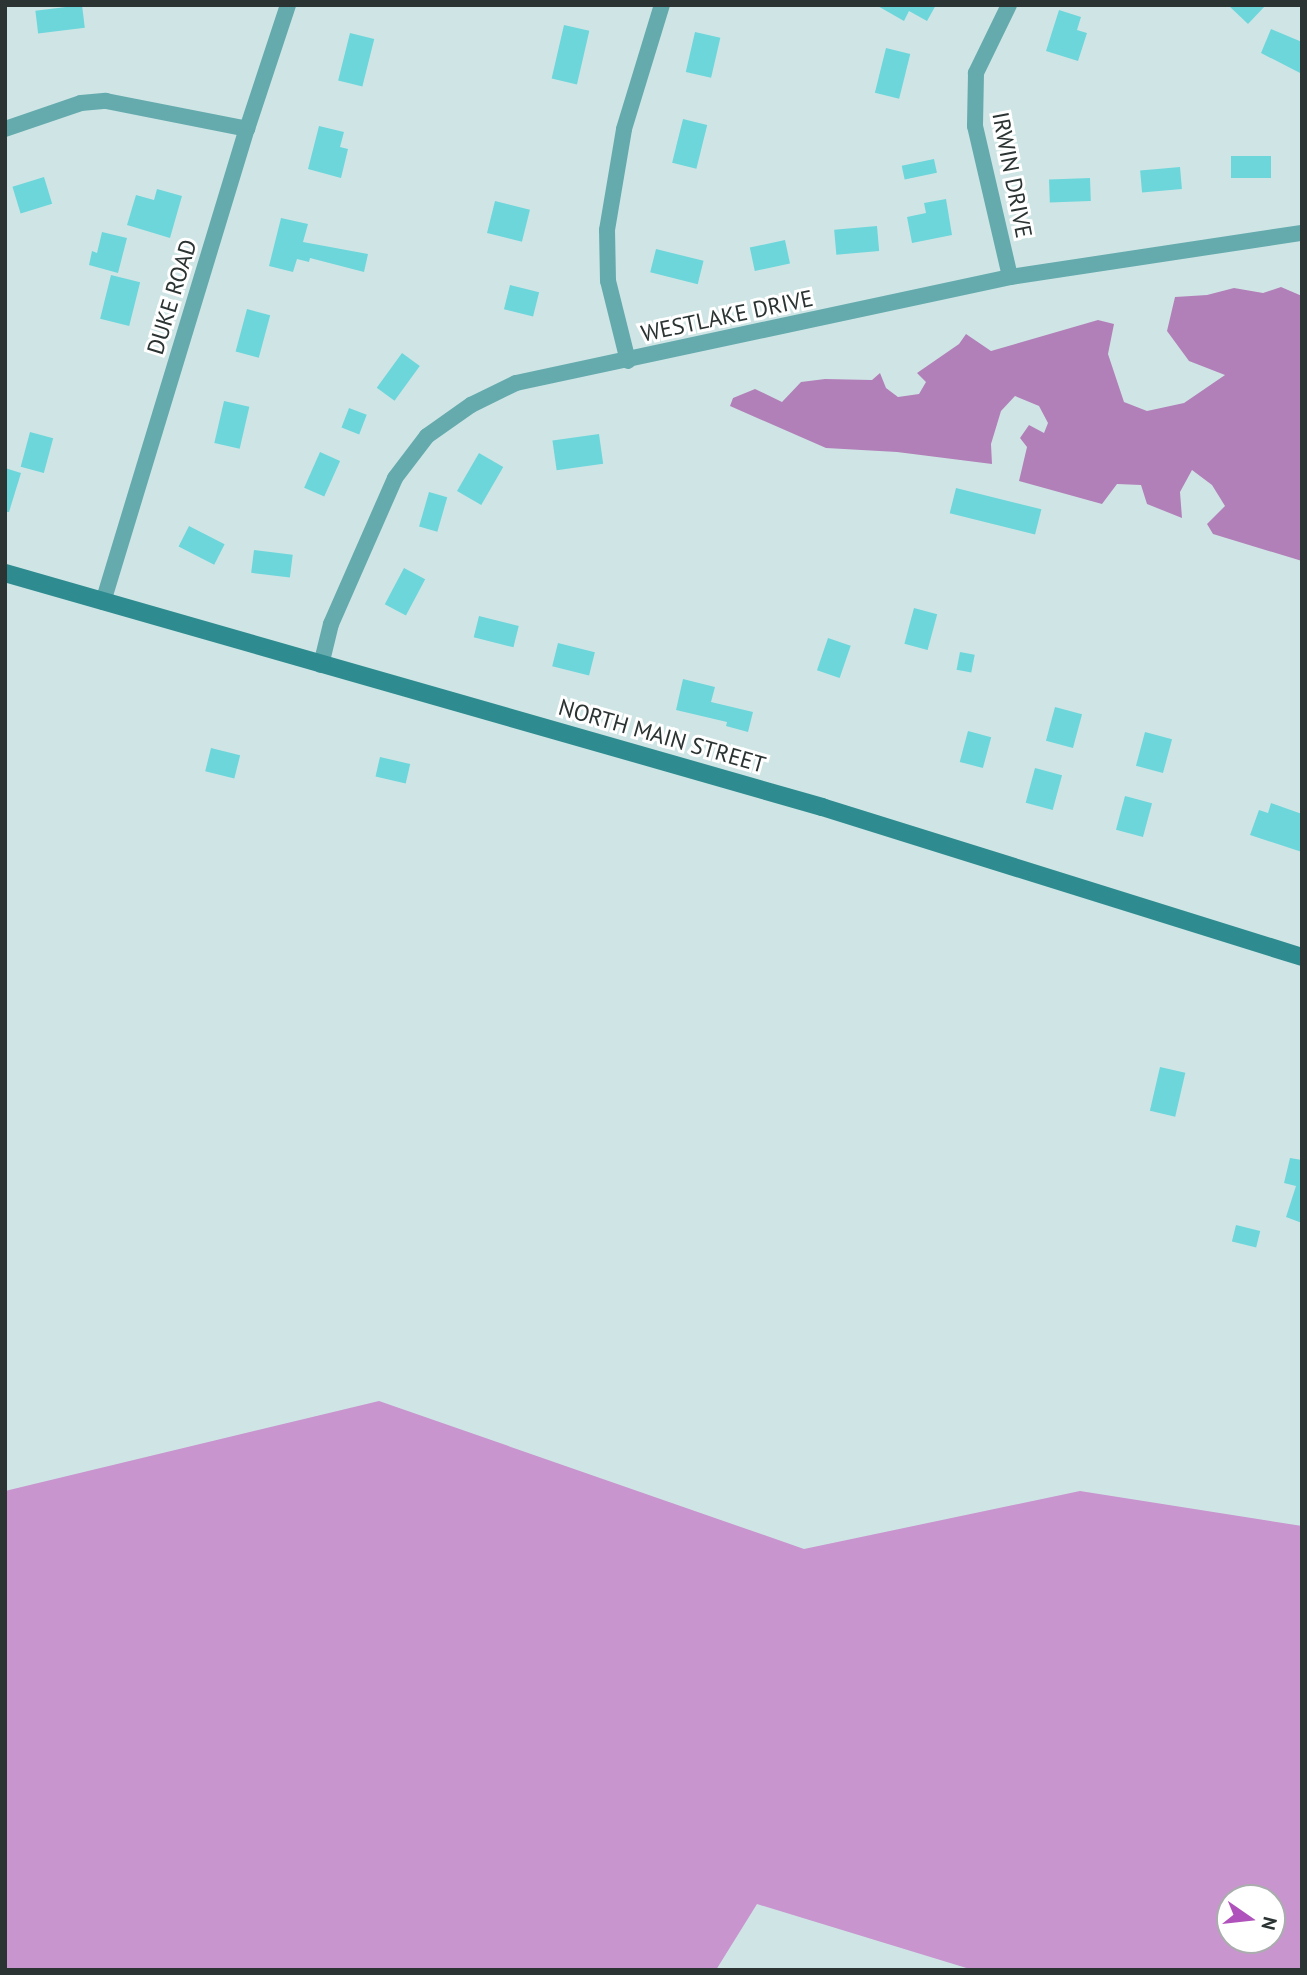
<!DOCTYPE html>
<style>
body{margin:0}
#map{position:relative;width:1307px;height:1975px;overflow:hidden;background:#cfe5e5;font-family:"PT Sans",sans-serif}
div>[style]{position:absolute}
.forest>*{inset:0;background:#c895ce}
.water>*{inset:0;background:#b280b8}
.building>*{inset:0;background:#6dd6db;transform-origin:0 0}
.street>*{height:16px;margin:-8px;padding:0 8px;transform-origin:8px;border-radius:8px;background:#65abae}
.secondary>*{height:18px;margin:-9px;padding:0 9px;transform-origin:9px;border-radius:9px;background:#2e8c90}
span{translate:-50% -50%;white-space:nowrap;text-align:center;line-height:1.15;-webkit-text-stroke:6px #fff;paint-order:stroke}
.street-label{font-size:23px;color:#2b3333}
.frame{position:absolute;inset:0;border:7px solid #2b3333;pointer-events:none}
.north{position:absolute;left:1216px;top:1884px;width:70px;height:70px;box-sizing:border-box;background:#fff;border:2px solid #aaadad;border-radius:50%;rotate:104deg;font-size:19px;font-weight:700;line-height:28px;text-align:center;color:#2b3333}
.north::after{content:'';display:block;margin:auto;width:24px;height:32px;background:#b052bb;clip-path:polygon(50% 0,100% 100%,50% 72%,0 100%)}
</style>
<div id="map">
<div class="forest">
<div style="clip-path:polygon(evenodd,379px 1401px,804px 1549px,1080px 1491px,1302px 1526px,1302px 1970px,973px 1970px,757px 1904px,716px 1970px,5px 1970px,5px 1491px,379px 1401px,1230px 1898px,1272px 1898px,1272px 1940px,1230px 1940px,1230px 1898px)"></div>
</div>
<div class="water">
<div style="clip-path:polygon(1281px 287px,1302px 296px,1302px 561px,1213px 534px,1207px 524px,1225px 506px,1212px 485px,1192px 470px,1180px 492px,1182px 518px,1147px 504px,1141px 485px,1117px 484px,1102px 504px,1019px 481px,1027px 447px,1020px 438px,1029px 425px,1044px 433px,1048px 423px,1039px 406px,1015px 396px,1001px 411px,991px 444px,992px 464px,897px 452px,826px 448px,730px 406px,733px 398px,755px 389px,782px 402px,801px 382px,825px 379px,872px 380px,880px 373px,886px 388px,898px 397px,919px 394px,926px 382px,917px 373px,959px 344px,966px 334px,991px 351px,1098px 320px,1114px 324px,1108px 354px,1124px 402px,1147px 411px,1184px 403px,1225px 375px,1189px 361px,1167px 331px,1175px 297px,1207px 295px,1234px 288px,1263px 293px)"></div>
</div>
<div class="building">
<div style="left:82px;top:5px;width:23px;height:47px;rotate:83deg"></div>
<div style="clip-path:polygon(876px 5px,936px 5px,927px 21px,909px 11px,904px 21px)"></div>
<div style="clip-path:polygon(1228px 5px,1266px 5px,1248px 24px)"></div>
<div style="clip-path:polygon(1059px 10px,1081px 17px,1077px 30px,1087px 33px,1078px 61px,1046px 51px)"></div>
<div style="left:564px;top:25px;width:26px;height:55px;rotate:13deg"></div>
<div style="clip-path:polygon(1271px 29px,1302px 42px,1302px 74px,1261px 53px)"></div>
<div style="left:695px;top:32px;width:26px;height:41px;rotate:13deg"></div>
<div style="left:350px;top:33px;width:25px;height:49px;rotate:14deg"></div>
<div style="left:886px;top:48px;width:25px;height:46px;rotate:14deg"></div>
<div style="left:683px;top:119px;width:25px;height:45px;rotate:14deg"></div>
<div style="clip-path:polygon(319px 126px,344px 132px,340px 147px,348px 149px,341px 178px,308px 169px)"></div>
<div style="left:1231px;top:156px;width:40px;height:22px"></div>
<div style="left:934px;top:159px;width:14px;height:33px;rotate:78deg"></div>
<div style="left:1180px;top:167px;width:22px;height:40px;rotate:85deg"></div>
<div style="left:44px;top:177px;width:28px;height:33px;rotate:73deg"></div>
<div style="left:1090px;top:178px;width:23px;height:41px;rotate:88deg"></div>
<div style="clip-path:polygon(157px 189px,182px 196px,170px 238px,127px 225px,136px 195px,154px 200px)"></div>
<div style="clip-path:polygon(946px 199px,952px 235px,912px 243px,907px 217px,926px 213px,924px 203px)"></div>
<div style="left:495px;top:201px;width:36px;height:33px;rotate:14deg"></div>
<div style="clip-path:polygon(281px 218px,308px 224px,303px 242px,368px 254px,364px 272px,310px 258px,309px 262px,297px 259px,293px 272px,269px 266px)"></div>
<div style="left:877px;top:226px;width:25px;height:43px;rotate:85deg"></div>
<div style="clip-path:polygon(102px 232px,127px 238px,118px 273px,89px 265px,92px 251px,97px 253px)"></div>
<div style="left:785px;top:240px;width:24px;height:36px;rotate:78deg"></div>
<div style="left:656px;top:249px;width:49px;height:24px;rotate:14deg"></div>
<div style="left:111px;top:275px;width:30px;height:45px;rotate:14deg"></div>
<div style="left:510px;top:285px;width:30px;height:25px;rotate:14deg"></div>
<div style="left:247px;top:309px;width:24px;height:44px;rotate:15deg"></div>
<div style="left:402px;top:353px;width:22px;height:43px;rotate:36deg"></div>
<div style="left:224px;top:401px;width:26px;height:43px;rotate:13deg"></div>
<div style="left:349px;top:408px;width:19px;height:21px;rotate:21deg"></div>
<div style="left:30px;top:432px;width:24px;height:36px;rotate:15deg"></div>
<div style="left:599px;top:434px;width:30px;height:47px;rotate:82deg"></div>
<div style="left:320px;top:452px;width:22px;height:39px;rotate:24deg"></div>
<div style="left:479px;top:453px;width:28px;height:44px;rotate:30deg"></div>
<div style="clip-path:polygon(5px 468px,21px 473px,9px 512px,5px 512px)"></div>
<div style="left:956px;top:488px;width:88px;height:26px;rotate:14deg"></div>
<div style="left:429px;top:492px;width:19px;height:36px;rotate:16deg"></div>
<div style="left:189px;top:526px;width:40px;height:23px;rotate:27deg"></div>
<div style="left:254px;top:550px;width:39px;height:23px;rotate:7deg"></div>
<div style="left:404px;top:568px;width:24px;height:41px;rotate:28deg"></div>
<div style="left:914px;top:608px;width:24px;height:37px;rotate:15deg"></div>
<div style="left:479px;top:616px;width:41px;height:22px;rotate:14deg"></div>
<div style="left:828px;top:638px;width:24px;height:34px;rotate:19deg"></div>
<div style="left:558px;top:643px;width:38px;height:24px;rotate:14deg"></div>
<div style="left:960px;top:652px;width:15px;height:18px;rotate:11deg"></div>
<div style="clip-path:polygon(683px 679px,715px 687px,711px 702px,753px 712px,748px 732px,726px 726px,727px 722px,676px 710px)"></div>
<div style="left:1055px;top:707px;width:28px;height:35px;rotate:15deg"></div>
<div style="left:968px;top:731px;width:24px;height:32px;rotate:15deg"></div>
<div style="left:1145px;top:732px;width:28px;height:35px;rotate:15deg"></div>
<div style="left:211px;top:748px;width:30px;height:24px;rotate:14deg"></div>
<div style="left:380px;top:757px;width:31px;height:20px;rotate:13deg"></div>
<div style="left:1035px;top:768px;width:28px;height:36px;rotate:15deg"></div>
<div style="left:1125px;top:796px;width:28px;height:35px;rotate:15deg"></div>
<div style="clip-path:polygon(1271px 803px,1302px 814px,1302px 852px,1250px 835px,1259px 810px,1268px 813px)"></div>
<div style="left:1160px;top:1067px;width:26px;height:45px;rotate:13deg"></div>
<div style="clip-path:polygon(1290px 1158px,1302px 1160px,1302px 1223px,1286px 1217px,1296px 1186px,1284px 1183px)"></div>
<div style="left:1236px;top:1225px;width:25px;height:17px;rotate:14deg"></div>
</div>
<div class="street">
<div style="left:1009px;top:5px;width:76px;rotate:115.9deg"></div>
<div style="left:976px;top:73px;width:53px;rotate:91.1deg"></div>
<div style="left:975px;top:126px;width:155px;rotate:76.9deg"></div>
<div style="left:5px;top:129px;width:80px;rotate:-18.9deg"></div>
<div style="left:81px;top:103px;width:25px;rotate:-5deg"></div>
<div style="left:106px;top:101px;width:144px;rotate:11.2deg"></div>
<div style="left:628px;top:361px;width:82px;rotate:-104deg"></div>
<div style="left:608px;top:281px;width:51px;rotate:-91.1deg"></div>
<div style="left:607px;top:230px;width:102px;rotate:-80.4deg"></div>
<div style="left:624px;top:129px;width:130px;rotate:-73deg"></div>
<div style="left:103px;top:602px;width:494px;rotate:-73.1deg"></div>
<div style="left:247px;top:129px;width:131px;rotate:-71.7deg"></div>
<div style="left:321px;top:665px;width:42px;rotate:-76.3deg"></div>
<div style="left:331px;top:624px;width:159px;rotate:-66.3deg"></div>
<div style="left:395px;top:478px;width:53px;rotate:-52.7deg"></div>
<div style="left:427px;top:436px;width:54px;rotate:-35.2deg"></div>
<div style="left:471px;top:405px;width:50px;rotate:-26.1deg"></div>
<div style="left:516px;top:383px;width:505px;rotate:-12.11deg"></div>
<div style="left:1010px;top:277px;width:295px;rotate:-8.6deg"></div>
</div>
<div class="secondary">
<div style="left:5px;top:573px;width:850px;rotate:15.98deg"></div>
<div style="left:822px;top:807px;width:503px;rotate:17.35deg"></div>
</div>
<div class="street-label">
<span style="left:1012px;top:175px;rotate:79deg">IRWIN DRIVE</span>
<span style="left:172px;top:297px;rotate:-73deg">DUKE ROAD</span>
<span style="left:727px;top:316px;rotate:-12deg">WESTLAKE DRIVE</span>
<span style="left:662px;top:736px;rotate:16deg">NORTH MAIN STREET</span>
</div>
<div class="frame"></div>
<div class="north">N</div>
</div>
